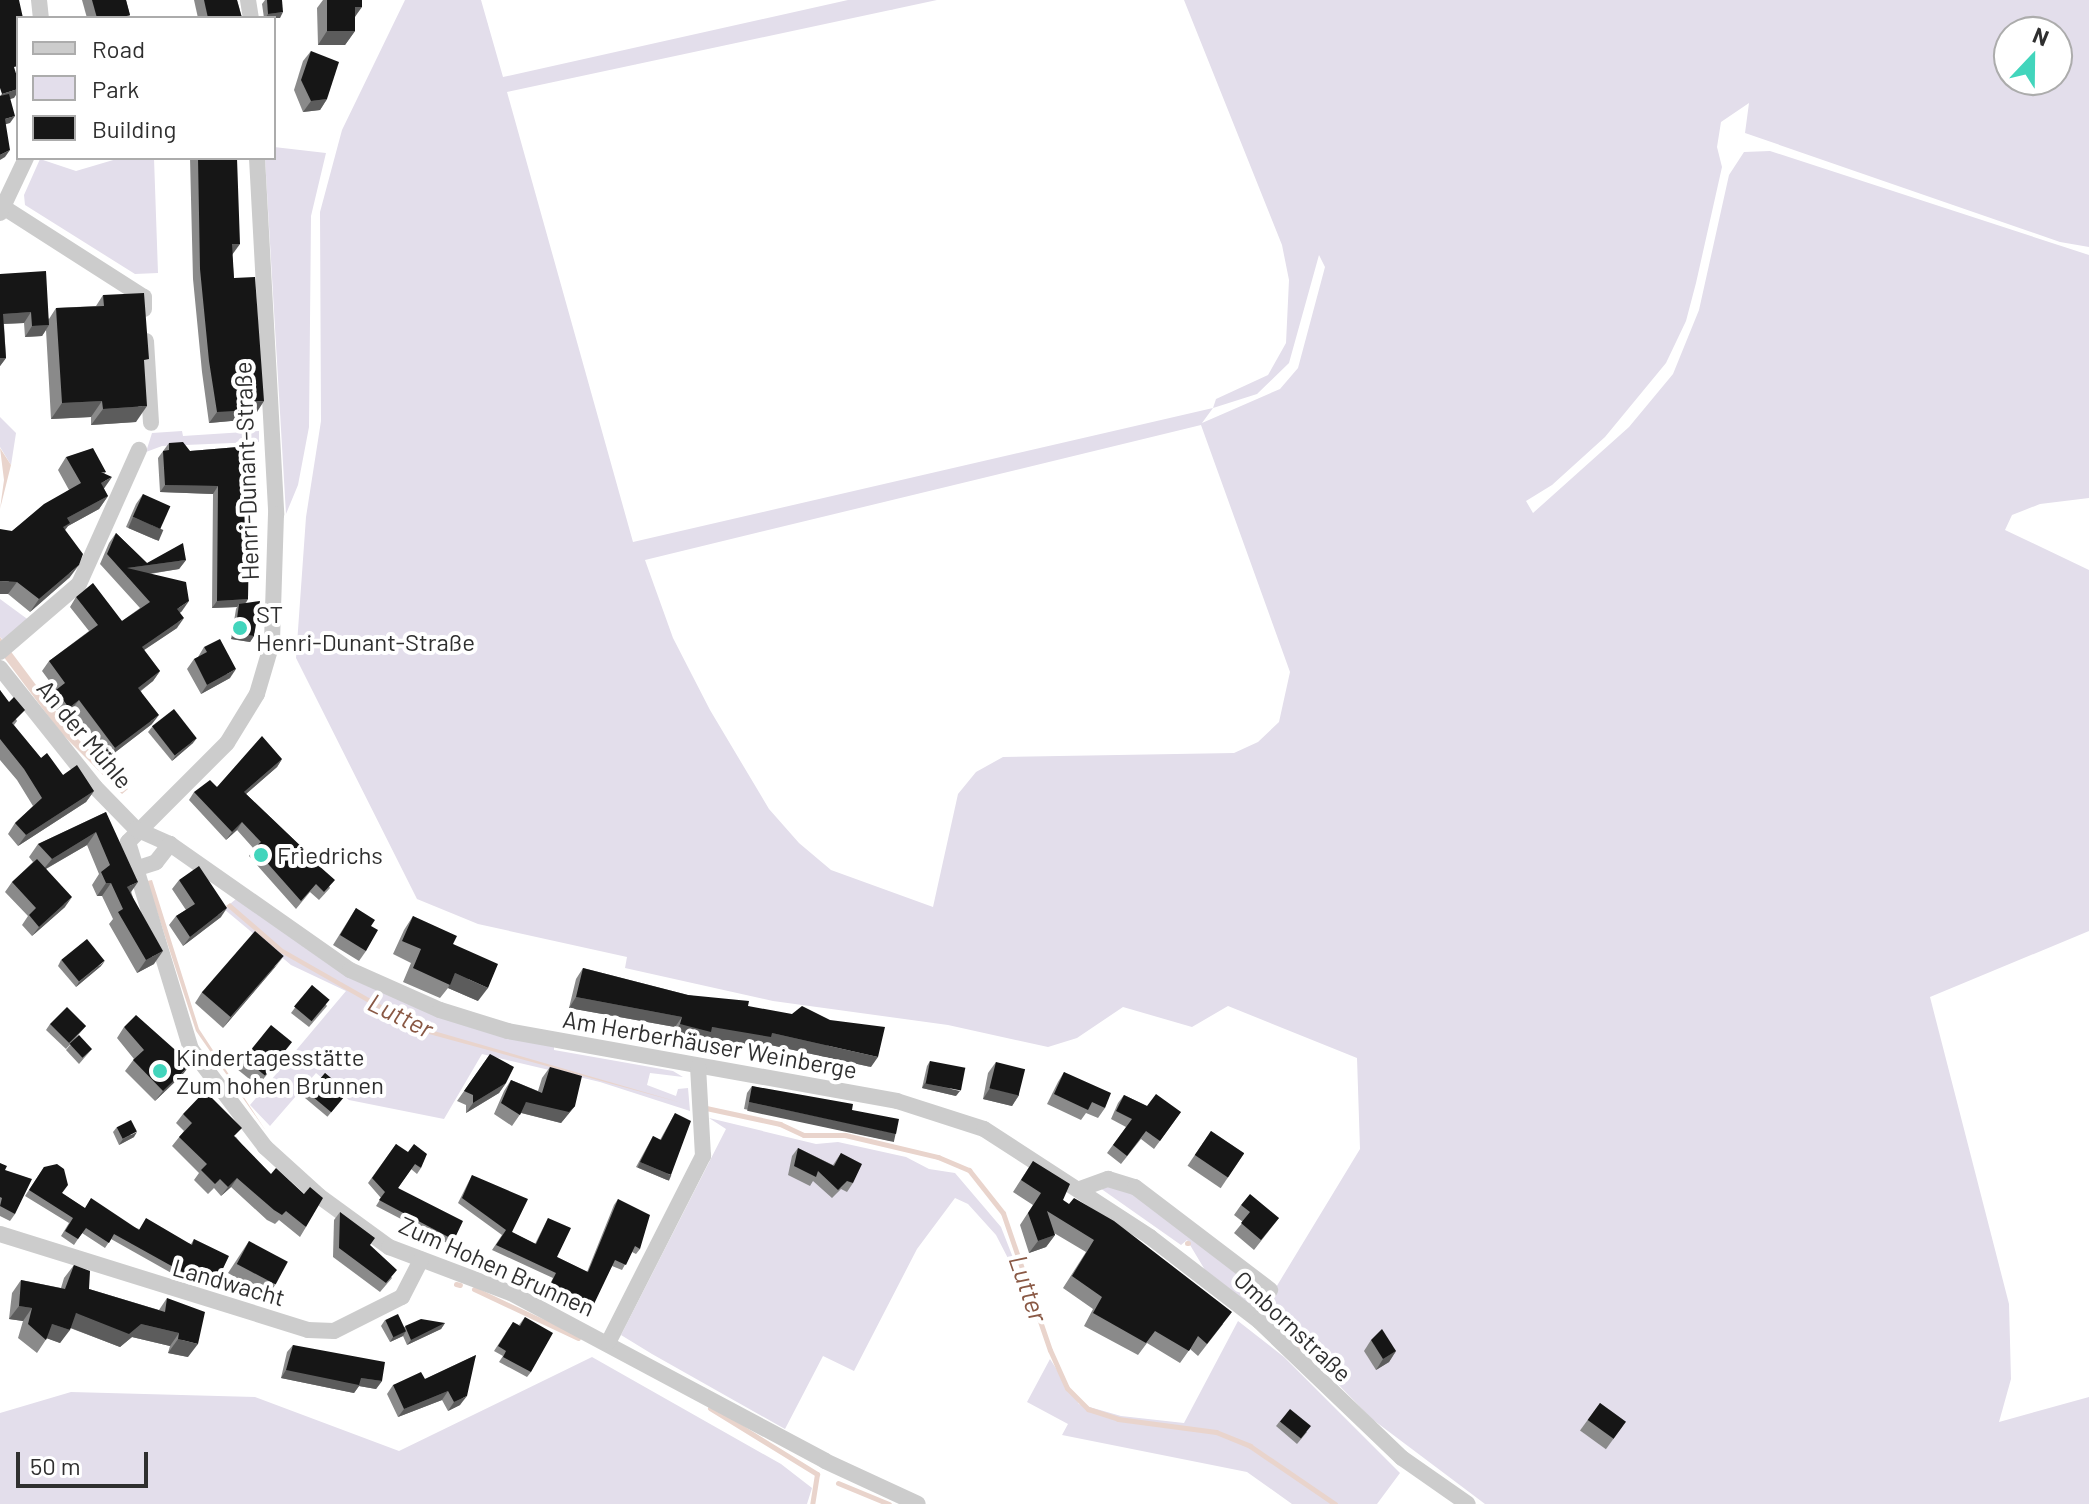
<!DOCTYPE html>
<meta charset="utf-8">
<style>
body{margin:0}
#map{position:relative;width:2089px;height:1504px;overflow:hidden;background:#fff;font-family:Barlow,sans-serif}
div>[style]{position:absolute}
.green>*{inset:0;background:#e3deeb}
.water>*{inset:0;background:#e9d4cc}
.stream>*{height:5px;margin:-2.5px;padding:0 2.5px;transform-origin:2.5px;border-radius:2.5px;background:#e9d4cc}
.minor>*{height:16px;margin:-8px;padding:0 8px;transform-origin:8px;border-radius:8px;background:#ccc}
.wall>*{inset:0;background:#8a8a8a;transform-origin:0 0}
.shaded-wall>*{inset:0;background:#5c5c5c;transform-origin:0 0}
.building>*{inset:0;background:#161616;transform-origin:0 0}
.dots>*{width:22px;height:22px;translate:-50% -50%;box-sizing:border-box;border:4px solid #fff;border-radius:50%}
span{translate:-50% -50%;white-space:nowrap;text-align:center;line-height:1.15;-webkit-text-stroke:8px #fff;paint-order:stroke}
.street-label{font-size:24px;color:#2f2f2f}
.poi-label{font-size:24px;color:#2f2f2f}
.left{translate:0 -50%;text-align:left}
.water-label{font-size:26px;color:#895844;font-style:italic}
.legend{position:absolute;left:16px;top:16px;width:260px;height:144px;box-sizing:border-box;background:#fff;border:2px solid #acacac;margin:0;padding:10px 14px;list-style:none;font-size:24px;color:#2f2f2f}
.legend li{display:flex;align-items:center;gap:16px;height:40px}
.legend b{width:40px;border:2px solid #acacac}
.north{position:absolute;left:1993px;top:16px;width:80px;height:80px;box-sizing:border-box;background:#fff;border:2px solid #acacac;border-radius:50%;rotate:22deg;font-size:22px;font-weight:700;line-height:32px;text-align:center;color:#2f2f2f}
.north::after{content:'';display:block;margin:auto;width:28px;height:36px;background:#42d5bc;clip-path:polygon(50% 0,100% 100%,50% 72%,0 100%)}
.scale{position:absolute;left:16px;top:1452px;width:132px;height:36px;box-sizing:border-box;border:4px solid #2f2f2f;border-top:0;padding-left:10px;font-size:24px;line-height:28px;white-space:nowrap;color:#2f2f2f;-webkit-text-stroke:6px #fff;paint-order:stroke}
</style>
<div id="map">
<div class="green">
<div style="clip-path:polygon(evenodd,405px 0,481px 0,503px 77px,848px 0,937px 0,507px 92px,633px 542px,1213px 408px,1216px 399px,1268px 375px,1286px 343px,1289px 280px,1282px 245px,1184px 0,2089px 0,2089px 247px,2060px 242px,1745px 133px,1749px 103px,1721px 122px,1717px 147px,1722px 167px,1696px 283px,1686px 321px,1666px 363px,1605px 437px,1552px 485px,1526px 501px,1533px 513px,1629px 427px,1673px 374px,1699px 310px,1729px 175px,1744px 152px,1770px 151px,2089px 255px,2089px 498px,2040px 504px,2012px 515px,2005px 530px,2089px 570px,2089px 931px,1930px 997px,2009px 1304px,2011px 1379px,1999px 1422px,2089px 1397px,2089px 1504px,1485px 1504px,1372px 1419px,1289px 1334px,1205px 1270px,1187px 1240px,1181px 1245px,1100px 1188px,1121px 1186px,1275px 1289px,1360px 1149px,1357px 1058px,1228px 1006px,1192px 1027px,1123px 1007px,1077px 1038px,1048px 1047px,948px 1025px,773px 1001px,625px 968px,627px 957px,478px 924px,417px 899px,296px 658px,306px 517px,321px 421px,320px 212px,342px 130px,405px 0,2009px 32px,2057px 32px,2057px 80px,2009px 80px,2009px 32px,405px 0,1319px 255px,1325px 267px,1298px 368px,1280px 389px,1202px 423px,1213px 408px,1257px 394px,1289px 363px,1319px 255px,405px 0,1201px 425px,1290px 672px,1279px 722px,1258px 742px,1234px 753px,1003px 757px,976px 772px,958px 794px,933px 907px,831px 870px,799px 843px,769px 809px,710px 710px,673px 638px,645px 560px,1201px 425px)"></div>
<div style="clip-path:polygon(274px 147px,326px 153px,311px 216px,309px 427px,298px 485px,286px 514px,265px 158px,274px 158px)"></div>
<div style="clip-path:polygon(120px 158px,154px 158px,158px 273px,135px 274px,25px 205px,24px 195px,40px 159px,76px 171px)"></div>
<div style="clip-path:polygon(0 417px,16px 433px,11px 465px,0 447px)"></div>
<div style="clip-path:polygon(182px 431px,183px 436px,259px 431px,259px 442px,162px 446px,146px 452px,152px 433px)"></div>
<div style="clip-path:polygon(0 599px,30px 621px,5px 642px,0 637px)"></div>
<div style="clip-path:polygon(236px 899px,333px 967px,554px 1046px,554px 1050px,673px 1071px,683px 1077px,650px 1073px,647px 1085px,676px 1096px,678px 1089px,688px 1088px,690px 1111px,600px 1082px,482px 1054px,444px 1119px,349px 1100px,316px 1073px,270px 1126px,250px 1105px,346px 991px,291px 965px,224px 909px)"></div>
<div style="clip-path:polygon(709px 1118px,816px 1144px,838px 1142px,906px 1157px,929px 1169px,955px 1173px,1001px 1227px,1030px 1301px,996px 1235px,968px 1204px,955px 1198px,917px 1249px,854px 1371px,823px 1356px,785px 1429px,652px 1354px,621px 1335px,726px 1129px)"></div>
<div style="clip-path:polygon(1238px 1321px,1284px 1357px,1400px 1473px,1377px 1504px,1292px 1504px,1247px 1472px,1062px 1435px,1068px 1424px,1027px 1402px,1050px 1359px,1079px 1404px,1121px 1416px,1184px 1423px)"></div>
<div style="clip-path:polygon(592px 1357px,781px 1464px,812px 1488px,807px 1504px,0 1504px,0 1413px,71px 1392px,255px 1397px,399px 1451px)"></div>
</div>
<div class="water">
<div style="clip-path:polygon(0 448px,11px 465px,0 509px,4px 480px)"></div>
<div style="clip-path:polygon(0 637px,72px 733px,128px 789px,122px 794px,61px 733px,0 652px)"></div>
<div style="clip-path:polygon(152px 880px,199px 1029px,266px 1131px,196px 1031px,147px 881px)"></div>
<div style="clip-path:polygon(230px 903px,283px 949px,420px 1027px,682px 1103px,418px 1031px,281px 953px,226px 906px)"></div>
</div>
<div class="stream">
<div style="left:706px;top:1108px;width:76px;rotate:12.2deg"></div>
<div style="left:780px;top:1124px;width:26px;rotate:25deg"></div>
<div style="left:804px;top:1135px;width:41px"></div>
<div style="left:845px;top:1135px;width:96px;rotate:13.3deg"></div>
<div style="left:938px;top:1157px;width:34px;rotate:23deg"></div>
<div style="left:969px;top:1170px;width:55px;rotate:51.7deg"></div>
<div style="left:1003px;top:1213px;width:145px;rotate:71.1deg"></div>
<div style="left:1050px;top:1350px;width:42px;rotate:65.9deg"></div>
<div style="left:1067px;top:1388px;width:30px;rotate:45deg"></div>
<div style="left:1088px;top:1409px;width:32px;rotate:18deg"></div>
<div style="left:1118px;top:1419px;width:99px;rotate:7.6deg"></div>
<div style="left:1216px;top:1432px;width:37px;rotate:22deg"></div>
<div style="left:1250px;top:1446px;width:103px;rotate:34.3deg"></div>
<div style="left:1187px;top:1243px;width:1px"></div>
<div style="left:456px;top:1284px;width:4px;rotate:14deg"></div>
<div style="left:474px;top:1289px;width:115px;rotate:25.2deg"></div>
<div style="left:1277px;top:1327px;width:42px;rotate:44deg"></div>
<div style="left:710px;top:1408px;width:126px;rotate:31.7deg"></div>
<div style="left:817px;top:1474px;width:30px;rotate:99deg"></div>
<div style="left:838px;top:1483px;width:55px;rotate:22.4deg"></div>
</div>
<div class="minor">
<div style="left:39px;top:0;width:18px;rotate:84deg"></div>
<div style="left:248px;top:0;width:18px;rotate:81deg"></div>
<div style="left:257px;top:158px;width:357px;rotate:86.9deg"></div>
<div style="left:276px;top:514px;width:129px;rotate:91.8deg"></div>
<div style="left:272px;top:643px;width:53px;rotate:106.4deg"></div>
<div style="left:257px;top:694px;width:57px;rotate:121.5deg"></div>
<div style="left:227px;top:743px;width:140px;rotate:135deg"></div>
<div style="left:128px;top:842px;width:216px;rotate:73.1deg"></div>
<div style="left:191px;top:1049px;width:123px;rotate:52.9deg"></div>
<div style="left:265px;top:1147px;width:73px;rotate:42.2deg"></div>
<div style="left:319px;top:1196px;width:87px;rotate:36.1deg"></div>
<div style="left:389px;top:1247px;width:130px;rotate:20.7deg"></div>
<div style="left:511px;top:1293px;width:356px;rotate:28.1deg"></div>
<div style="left:825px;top:1461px;width:102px;rotate:24.8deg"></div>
<div style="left:3px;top:207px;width:167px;rotate:32.6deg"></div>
<div style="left:144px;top:297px;width:12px;rotate:90deg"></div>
<div style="left:0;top:213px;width:61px;rotate:-64.7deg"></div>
<div style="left:146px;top:341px;width:82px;rotate:86.5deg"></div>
<div style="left:0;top:652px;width:104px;rotate:-40.7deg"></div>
<div style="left:79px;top:584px;width:147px;rotate:-65.9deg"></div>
<div style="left:0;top:668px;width:152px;rotate:51.4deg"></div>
<div style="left:95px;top:787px;width:59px;rotate:45.7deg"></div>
<div style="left:136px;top:829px;width:37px;rotate:24deg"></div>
<div style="left:170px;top:844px;width:220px;rotate:35deg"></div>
<div style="left:350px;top:970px;width:98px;rotate:24deg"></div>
<div style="left:440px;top:1010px;width:71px;rotate:17.2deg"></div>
<div style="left:508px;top:1031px;width:395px;rotate:10.2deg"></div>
<div style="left:897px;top:1101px;width:91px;rotate:17.8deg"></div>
<div style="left:984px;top:1129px;width:198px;rotate:33deg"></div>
<div style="left:1150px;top:1237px;width:138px;rotate:37.6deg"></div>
<div style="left:1259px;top:1321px;width:198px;rotate:43.8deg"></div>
<div style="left:1402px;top:1458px;width:80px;rotate:34.9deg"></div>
<div style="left:132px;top:870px;width:25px;rotate:-18deg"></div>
<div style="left:156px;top:862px;width:23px;rotate:-52deg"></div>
<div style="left:1080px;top:1189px;width:30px;rotate:-20deg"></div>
<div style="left:1108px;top:1179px;width:28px;rotate:17deg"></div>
<div style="left:1135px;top:1187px;width:170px;rotate:37.3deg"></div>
<div style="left:0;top:1234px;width:323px;rotate:17.3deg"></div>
<div style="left:308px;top:1330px;width:26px;rotate:2deg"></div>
<div style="left:334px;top:1331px;width:76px;rotate:-26.6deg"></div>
<div style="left:402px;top:1297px;width:42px;rotate:-62.8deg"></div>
<div style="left:609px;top:1341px;width:208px;rotate:-63.1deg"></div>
<div style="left:703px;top:1156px;width:89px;rotate:-93.2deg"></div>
</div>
<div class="wall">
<div style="clip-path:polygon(82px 0,126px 0,130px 15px,128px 18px,87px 18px)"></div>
<div style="clip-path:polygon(194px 0,237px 0,242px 18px,198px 18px)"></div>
<div style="clip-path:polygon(265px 0,282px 0,280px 18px,264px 18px,262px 4px)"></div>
<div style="clip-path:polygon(323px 0,362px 0,355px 17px,355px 31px,345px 45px,318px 45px,317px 8px)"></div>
<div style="clip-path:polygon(311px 51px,327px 99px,320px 110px,303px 112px,294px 90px,303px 61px)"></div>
<div style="clip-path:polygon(190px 158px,237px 158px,232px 255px,234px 278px,257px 412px,248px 412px,242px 420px,209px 423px,202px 372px,193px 279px)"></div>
<div style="clip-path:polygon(0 274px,49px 319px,56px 308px,96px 306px,103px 295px,144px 365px,136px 422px,91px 425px,91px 417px,51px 419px,46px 330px,42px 336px,25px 337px,24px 323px,4px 324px,6px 358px,0 366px)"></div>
<div style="clip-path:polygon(169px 443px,190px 451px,250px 446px,248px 599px,246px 603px,254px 636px,250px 642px,231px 639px,236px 609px,237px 607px,212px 608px,213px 494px,160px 492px,158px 458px)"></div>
<div style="clip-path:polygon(66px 457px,106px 472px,104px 474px,104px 489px,108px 496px,99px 509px,68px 526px,65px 530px,70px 577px,30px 612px,8px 594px,12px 531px,69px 490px,58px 470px)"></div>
<div style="clip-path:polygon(143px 494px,156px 540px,126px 527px,136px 504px)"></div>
<div style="clip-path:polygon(116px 533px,147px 563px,186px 560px,179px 569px,150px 574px,182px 611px,180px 613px,177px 628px,144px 650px,160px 671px,153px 681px,141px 691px,152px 724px,109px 757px,72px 709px,62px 717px,49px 700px,56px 690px,42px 671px,49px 661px,89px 631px,70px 607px,76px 597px,122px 621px,140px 608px,100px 564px,109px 543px)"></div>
<div style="clip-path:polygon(204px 647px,230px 678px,201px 694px,187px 669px,194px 659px,198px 657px)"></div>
<div style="clip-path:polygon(0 690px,17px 721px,14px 725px,41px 758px,63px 775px,94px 791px,86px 802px,18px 846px,8px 834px,15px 823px,33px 806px,17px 780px,0 760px)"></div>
<div style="clip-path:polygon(152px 727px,193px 743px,172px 761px,148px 732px)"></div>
<div style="clip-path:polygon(282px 759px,277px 767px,246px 794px,309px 854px,323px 860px,319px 865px,330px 888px,319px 900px,310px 892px,296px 909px,249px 856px,254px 849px,237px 830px,226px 840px,189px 800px,194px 792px,217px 787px)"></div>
<div style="clip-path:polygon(106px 812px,154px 964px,137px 973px,109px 924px,113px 919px,102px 896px,97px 896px,92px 885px,99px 874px,87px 845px,46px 869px,65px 907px,32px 936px,22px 925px,28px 916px,5px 892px,12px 882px,33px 862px,29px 857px,38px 844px)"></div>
<div style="clip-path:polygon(179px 880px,221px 917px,183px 946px,169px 925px,176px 916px,186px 910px,172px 889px)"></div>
<div style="clip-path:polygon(356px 908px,371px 926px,366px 951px,359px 961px,333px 945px)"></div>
<div style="clip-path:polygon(413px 916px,453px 944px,478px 1001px,448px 988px,440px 998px,403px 982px,411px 963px,393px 954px,404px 930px)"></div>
<div style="clip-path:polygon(61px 960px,101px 966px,76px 987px,58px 966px)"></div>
<div style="clip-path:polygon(276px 966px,223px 1028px,195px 1003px,202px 992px)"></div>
<div style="clip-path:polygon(583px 968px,688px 995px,748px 1006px,871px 1067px,766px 1044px,764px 1048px,707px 1038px,704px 1043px,673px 1035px,675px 1027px,569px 1008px,576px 979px)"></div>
<div style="clip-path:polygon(312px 985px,327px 1006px,309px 1027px,291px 1013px)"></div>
<div style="clip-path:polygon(50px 1024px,86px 1026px,66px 1049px,46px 1030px)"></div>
<div style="clip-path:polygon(124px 1027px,183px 1074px,155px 1101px,125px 1071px,134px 1059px,117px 1038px)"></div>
<div style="clip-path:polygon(292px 1042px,258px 1086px,237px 1069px,244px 1058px)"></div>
<div style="clip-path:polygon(70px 1045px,92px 1049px,79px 1064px,66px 1050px)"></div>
<div style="clip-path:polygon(490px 1054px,506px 1083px,499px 1093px,466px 1113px,466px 1105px,457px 1101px)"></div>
<div style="clip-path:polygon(930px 1061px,956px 1096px,922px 1088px,927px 1066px)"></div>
<div style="clip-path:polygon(996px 1062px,1019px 1095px,1012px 1106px,983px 1099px,988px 1073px)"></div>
<div style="clip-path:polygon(550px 1067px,575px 1106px,561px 1123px,521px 1113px,512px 1126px,494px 1114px,504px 1091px,511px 1080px,538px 1091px,542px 1078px)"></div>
<div style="clip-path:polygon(1064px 1072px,1105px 1108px,1098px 1118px,1086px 1113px,1081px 1120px,1047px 1104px,1058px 1082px)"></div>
<div style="left:325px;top:1073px;width:30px;height:32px;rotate:40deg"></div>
<div style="clip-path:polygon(752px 1086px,852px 1110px,891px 1141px,744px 1109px,747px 1093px)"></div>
<div style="clip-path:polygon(1124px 1095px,1147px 1106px,1181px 1112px,1154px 1149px,1141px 1139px,1121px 1164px,1107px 1153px,1126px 1127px,1111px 1119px,1118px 1103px)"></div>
<div style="clip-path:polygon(675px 1113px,667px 1180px,636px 1167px,653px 1136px,660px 1140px)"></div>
<div style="clip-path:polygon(183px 1114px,236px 1137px,306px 1227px,300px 1237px,279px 1220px,275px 1224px,267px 1220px,231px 1187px,221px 1196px,214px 1188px,208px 1194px,194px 1180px,199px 1173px,172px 1146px,184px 1131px,176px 1123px)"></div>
<div style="clip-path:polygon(117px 1127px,134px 1137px,119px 1145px,113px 1132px)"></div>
<div style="left:1211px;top:1131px;width:40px;height:42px;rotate:34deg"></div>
<div style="clip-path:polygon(396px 1144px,421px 1168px,417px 1174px,411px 1169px,398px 1188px,454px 1240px,451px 1245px,376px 1206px,381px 1198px,368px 1183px)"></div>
<div style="clip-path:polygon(798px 1148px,833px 1165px,841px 1153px,853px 1183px,847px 1192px,841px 1189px,832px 1198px,813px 1181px,810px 1186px,788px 1175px,792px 1156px)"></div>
<div style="clip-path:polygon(1033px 1161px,1063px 1200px,1223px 1324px,1198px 1356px,1190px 1349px,1180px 1363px,1147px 1343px,1138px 1355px,1084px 1326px,1093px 1309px,1063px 1288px,1086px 1252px,1054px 1233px,1055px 1235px,1046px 1247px,1029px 1253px,1020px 1225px,1033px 1205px,1013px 1192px)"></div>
<div style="clip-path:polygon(0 1163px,5px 1170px,15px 1214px,10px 1221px,0 1216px)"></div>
<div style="clip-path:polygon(44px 1167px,62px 1193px,84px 1208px,139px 1229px,191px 1244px,194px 1239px,218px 1279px,214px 1284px,187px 1271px,182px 1279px,111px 1239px,105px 1248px,82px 1233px,74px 1245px,61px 1236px,69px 1223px,25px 1196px)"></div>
<div style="clip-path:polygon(472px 1175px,512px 1232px,535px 1244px,548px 1218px,557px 1257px,587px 1272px,614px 1205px,618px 1199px,640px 1249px,636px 1254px,632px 1252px,622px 1270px,612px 1266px,590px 1309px,548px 1288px,553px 1278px,492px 1250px,502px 1235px,458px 1203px)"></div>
<div style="clip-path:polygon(1241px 1205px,1279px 1218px,1254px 1250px,1234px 1233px,1243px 1222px,1234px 1215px)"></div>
<div style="clip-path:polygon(340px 1212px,370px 1246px,392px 1278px,380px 1292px,333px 1257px,334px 1220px)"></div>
<div style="clip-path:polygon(249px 1241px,275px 1285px,268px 1296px,228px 1273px)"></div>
<div style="clip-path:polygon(74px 1265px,89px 1289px,159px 1310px,167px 1298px,188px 1357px,168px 1353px,170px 1346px,132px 1337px,120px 1347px,70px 1328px,60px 1343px,47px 1338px,37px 1353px,18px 1338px,23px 1321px,9px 1319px,12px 1293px,21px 1280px,61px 1288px,64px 1278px)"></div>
<div style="clip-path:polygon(525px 1317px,531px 1372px,527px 1377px,499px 1362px,503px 1356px,494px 1351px,513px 1322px,519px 1325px)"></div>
<div style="clip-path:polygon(385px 1320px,404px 1327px,445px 1323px,441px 1329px,407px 1345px,403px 1336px,390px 1342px,381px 1326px)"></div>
<div style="clip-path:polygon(1371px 1340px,1396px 1351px,1389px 1362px,1376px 1370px,1364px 1351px)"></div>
<div style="clip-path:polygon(293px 1345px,382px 1381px,376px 1389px,359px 1386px,354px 1393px,281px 1378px,287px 1352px)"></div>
<div style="clip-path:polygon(476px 1355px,460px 1405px,448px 1411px,442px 1400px,398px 1417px,387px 1394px,393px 1385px,425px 1379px)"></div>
<div style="left:1600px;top:1403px;width:32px;height:34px;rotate:36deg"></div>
<div style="clip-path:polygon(1280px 1421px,1307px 1432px,1297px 1444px,1276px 1426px)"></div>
</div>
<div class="shaded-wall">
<div style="clip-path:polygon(355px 7px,362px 7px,352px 21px)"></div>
<div style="clip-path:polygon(283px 12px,280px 18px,265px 18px,268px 14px)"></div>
<div style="clip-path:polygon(327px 31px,355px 31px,345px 45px,318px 45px)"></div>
<div style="clip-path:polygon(18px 89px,18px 92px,14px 98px,0 102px,0 96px,2px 94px)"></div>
<div style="clip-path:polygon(327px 99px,320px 110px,303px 112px,311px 101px)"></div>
<div style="clip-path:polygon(15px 116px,10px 123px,0 126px,5px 119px)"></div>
<div style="clip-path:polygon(10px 150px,5px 157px,0 160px,0 155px)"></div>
<div style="clip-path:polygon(232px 244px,240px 244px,232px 255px)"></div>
<div style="clip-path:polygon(31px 312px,24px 323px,0 324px,3px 314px)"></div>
<div style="clip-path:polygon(49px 325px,42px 336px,25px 337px,32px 326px)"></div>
<div style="clip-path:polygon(0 358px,6px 358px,0 366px)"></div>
<div style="clip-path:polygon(102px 401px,91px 417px,51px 419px,62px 403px)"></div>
<div style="clip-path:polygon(264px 401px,257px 412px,248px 412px,242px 420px,209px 423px,217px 412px,249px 402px)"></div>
<div style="clip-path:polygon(147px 406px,136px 422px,91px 425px,103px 409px)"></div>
<div style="clip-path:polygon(112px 477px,103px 490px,101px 483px)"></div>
<div style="clip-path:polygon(165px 485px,218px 486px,213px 494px,160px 492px)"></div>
<div style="clip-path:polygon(108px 496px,99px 509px,68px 526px,61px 535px,54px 539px,67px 518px)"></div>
<div style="left:133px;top:517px;width:33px;height:12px;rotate:23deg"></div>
<div style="clip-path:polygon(186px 560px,179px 569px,127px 577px,127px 568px)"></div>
<div style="clip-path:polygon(79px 565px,70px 577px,30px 612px,39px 599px)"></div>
<div style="clip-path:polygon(0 581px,17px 582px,8px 594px,0 594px)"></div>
<div style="clip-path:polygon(248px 599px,243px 606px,239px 604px,237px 607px,212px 608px,217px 601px)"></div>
<div style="clip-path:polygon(189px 601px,182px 611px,171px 619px,177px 609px)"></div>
<div style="clip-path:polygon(184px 618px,177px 628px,135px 656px,142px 647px)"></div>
<div style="clip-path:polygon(235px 633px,254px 636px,250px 642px,231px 639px)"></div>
<div style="clip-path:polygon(236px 669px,230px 678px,201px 694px,207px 685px)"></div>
<div style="clip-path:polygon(160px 671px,153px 681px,132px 697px,138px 688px)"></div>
<div style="clip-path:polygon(79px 700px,72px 709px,62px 717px,69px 708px)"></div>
<div style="clip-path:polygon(159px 715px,152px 724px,109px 757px,115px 748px)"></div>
<div style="clip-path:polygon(197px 738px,193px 743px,172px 761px,176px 755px)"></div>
<div style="clip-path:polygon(282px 759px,277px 767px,239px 800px,244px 792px)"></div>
<div style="clip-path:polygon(94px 791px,86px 802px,18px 846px,26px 835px)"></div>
<div style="clip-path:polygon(242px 822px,237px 830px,226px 840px,232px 832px)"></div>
<div style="clip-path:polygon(96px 832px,87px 845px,42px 871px,52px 859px)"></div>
<div style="clip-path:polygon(138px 882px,129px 895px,127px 887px)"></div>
<div style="clip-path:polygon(106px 883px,111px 883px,102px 896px,97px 896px)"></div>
<div style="clip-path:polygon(72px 897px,65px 907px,32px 936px,39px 927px)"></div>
<div style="clip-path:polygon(227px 908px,221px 917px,183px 946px,190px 937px)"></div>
<div style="clip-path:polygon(163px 951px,154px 964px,137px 973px,146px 960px)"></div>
<div style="clip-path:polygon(284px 956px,276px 966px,223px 1028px,231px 1017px)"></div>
<div style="clip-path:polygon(105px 961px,101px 966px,76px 987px,79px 982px)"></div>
<div style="clip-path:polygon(455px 973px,488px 988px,478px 1001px,448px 988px)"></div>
<div style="clip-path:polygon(576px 997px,682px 1017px,675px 1027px,569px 1008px)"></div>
<div style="clip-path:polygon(680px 1024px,772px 1033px,878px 1057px,871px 1067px,766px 1044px,764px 1048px,707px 1038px,704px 1043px,673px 1035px)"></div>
<div style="clip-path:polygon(191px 1064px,183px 1074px,155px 1101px,163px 1091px)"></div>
<div style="clip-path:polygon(506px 1083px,499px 1093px,466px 1113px,473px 1103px)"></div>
<div style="clip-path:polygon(925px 1083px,960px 1091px,956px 1096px,922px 1088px)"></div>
<div style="clip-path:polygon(990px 1088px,1019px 1095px,1012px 1106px,983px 1099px)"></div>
<div style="clip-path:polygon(526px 1102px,575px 1106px,561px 1123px,518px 1112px)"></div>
<div style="left:749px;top:1102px;width:150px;height:9px;rotate:12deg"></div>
<div style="clip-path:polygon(137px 1132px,134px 1137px,119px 1145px,123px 1139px)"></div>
<div style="left:640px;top:1162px;width:34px;height:6px;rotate:23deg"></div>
<div style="clip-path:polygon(237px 1178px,231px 1187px,221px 1196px,228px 1187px)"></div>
<div style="clip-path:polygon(1055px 1235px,1046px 1247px,1029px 1253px,1038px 1241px)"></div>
<div style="clip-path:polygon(19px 1306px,32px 1308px,23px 1321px,9px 1319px)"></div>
<div style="clip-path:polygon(76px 1313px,141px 1324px,179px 1333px,170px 1346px,132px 1337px,120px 1347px,66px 1326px)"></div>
<div style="clip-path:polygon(445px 1323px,441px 1329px,407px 1345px,411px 1340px)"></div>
<div style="clip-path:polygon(52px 1324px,70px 1330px,60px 1343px,43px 1337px)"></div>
<div style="clip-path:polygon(406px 1331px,403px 1336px,390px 1342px,393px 1337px)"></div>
<div style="clip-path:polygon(178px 1339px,198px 1344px,188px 1357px,168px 1353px)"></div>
<div style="clip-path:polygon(1396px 1351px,1389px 1362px,1376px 1370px,1383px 1359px)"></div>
<div style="clip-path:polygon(286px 1370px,361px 1378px,382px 1381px,376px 1389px,359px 1386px,354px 1393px,281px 1378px)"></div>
<div style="clip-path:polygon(448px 1391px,442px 1400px,398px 1417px,404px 1409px)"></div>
<div style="clip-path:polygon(467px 1396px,460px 1405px,448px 1411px,454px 1402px)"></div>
</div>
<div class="building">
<div style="clip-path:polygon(0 0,19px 0,23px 18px,18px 18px,18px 66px,14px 67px,18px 80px,18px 89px,2px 94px,0 88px)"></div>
<div style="clip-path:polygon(92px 0,126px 0,130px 15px,120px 18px,97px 18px)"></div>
<div style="clip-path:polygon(204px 0,237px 0,242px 18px,208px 18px)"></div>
<div style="clip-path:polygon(267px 0,282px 0,283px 12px,268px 14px)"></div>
<div style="clip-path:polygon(327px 0,362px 0,362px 7px,355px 7px,355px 31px,327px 31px)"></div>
<div style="clip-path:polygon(311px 51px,339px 62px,327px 99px,311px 101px,301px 80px)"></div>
<div style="clip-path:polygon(9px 94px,15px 116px,5px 119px,10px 150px,0 155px,0 96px)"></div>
<div style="clip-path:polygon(198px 158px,237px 158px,240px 244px,232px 244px,234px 278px,255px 277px,264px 401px,249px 402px,250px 410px,217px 412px,209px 361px,200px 269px)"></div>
<div style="clip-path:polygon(46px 271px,49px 325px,32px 326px,31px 312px,3px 314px,6px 358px,0 358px,0 274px)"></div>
<div style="clip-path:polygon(144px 293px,149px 359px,144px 360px,147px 406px,103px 409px,102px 401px,62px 403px,56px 308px,104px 306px,103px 295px)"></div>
<div style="clip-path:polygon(183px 442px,190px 451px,250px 446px,248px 599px,217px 601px,218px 486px,165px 485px,163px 451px,169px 450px,169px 443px)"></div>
<div style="clip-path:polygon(93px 448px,106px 472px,101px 472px,112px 477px,101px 483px,108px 496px,67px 518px,70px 523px,63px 527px,83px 554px,79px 565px,39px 599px,17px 582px,0 581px,0 529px,12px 531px,44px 504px,81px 483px,66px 457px)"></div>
<div style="left:143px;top:494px;width:30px;height:25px;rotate:24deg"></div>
<div style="clip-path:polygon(116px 533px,147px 563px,183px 543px,186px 560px,127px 568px,186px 582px,189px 601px,177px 609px,184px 618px,142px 647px,160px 671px,138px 688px,159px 715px,115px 748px,79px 700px,69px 708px,56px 690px,65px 683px,49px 661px,98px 625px,76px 597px,93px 583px,122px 621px,150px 602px,107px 554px)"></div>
<div style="clip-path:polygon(260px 601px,254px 636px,235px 633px,239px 604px)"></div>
<div style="clip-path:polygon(220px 639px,236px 669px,207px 685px,194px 659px,207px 652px,204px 647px)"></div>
<div style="clip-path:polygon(0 690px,9px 702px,14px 697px,25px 710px,12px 723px,41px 758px,47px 753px,63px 775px,77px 765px,94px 791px,26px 835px,15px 823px,42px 798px,24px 769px,0 739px)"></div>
<div style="left:174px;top:709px;width:37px;height:28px;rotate:52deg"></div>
<div style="clip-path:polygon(262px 736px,282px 759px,244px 792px,309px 854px,312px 850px,323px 860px,318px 865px,335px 880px,324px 892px,316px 884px,301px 901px,254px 848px,261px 842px,242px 822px,232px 832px,194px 792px,210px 780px,217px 787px)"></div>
<div style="clip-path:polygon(106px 812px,138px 882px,127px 887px,163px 951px,146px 960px,118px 912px,123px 909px,111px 883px,106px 883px,101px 872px,110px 865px,96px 832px,52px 859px,38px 844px)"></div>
<div style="clip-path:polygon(37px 859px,72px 897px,39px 927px,29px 915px,36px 908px,12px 882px)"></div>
<div style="clip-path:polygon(199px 866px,227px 908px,190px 937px,176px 916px,195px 904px,179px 880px)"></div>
<div style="clip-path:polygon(356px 908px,375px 920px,371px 926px,378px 930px,366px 951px,340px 935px)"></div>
<div style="clip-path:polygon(413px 916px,457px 936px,453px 944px,498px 964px,488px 988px,455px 973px,450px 985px,413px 968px,421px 949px,402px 941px)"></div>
<div style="left:255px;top:931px;width:38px;height:81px;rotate:41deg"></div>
<div style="left:87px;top:939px;width:28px;height:33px;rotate:51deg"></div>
<div style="clip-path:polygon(583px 968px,688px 995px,749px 1001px,748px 1006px,792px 1014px,802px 1006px,830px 1020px,885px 1027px,878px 1057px,772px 1033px,771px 1037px,712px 1027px,711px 1032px,680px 1024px,682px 1017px,576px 997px)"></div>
<div style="left:312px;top:985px;width:23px;height:28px;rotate:40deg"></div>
<div style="left:67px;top:1007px;width:27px;height:24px;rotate:45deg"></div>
<div style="clip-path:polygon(136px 1015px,191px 1064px,163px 1091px,133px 1060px,144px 1050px,124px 1027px)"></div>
<div style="left:271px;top:1025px;width:27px;height:43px;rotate:39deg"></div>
<div style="left:79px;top:1035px;width:19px;height:13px;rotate:47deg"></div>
<div style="clip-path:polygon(490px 1054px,514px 1067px,506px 1083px,473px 1103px,473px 1095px,464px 1091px)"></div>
<div style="left:930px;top:1061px;width:36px;height:23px;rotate:11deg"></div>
<div style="left:996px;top:1062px;width:30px;height:27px;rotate:14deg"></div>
<div style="clip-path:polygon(550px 1067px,582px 1076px,575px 1106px,569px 1112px,526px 1102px,520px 1115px,501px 1103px,511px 1080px,542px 1093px)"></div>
<div style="clip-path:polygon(1064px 1072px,1111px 1093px,1105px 1108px,1092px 1102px,1088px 1110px,1054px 1094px)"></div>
<div style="left:325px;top:1073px;width:30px;height:26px;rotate:40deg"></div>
<div style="clip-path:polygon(752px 1086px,853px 1104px,852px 1110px,899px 1119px,896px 1134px,749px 1102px)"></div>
<div style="clip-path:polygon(205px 1091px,242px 1128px,234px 1136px,271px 1174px,276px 1168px,304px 1194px,310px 1187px,323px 1198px,306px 1227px,286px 1211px,282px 1215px,274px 1210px,237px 1178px,228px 1187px,220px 1179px,215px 1184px,201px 1170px,207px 1164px,179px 1137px,192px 1123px,183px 1114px)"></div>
<div style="clip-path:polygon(1156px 1094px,1181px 1112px,1160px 1141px,1146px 1131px,1127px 1156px,1113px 1145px,1132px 1119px,1116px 1111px,1124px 1095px,1147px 1106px)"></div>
<div style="clip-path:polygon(675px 1113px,691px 1121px,671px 1175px,640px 1162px,653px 1136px,661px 1140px)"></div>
<div style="left:131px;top:1120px;width:13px;height:16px;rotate:63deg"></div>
<div style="left:1211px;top:1131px;width:40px;height:29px;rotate:34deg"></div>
<div style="clip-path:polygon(396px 1144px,408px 1152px,414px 1144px,427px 1154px,421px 1168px,415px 1164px,398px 1188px,463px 1221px,454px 1240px,379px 1200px,385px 1192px,372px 1178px)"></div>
<div style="clip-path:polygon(798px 1148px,834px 1166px,841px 1153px,862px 1164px,853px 1183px,847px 1181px,838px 1190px,818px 1171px,816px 1177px,794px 1166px)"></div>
<div style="clip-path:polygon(1033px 1161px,1070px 1184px,1063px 1200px,1069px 1204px,1074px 1198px,1114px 1221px,1232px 1312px,1207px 1344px,1198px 1336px,1189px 1351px,1155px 1331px,1146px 1343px,1093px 1313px,1102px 1297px,1072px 1276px,1094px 1240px,1047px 1211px,1055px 1235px,1038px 1241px,1028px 1213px,1041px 1193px,1021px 1180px)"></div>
<div style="clip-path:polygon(0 1163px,7px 1166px,5px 1170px,32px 1179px,15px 1214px,0 1206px,2px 1198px,0 1197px)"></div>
<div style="clip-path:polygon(57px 1164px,64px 1169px,68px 1185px,62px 1193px,85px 1208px,91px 1198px,139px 1230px,146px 1218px,192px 1245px,194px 1239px,229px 1256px,218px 1279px,189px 1265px,186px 1274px,114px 1234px,109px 1243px,86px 1228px,78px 1239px,65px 1231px,73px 1218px,29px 1190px,44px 1167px)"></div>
<div style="clip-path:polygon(472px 1175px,528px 1199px,512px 1232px,536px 1244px,548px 1218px,571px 1228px,557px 1257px,588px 1272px,618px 1199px,650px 1215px,640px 1249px,635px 1246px,626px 1265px,615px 1260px,594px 1304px,551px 1283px,556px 1273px,496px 1245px,506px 1230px,462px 1198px)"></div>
<div style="clip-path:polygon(1250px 1194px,1279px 1218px,1261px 1240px,1241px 1223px,1250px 1212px,1241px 1205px)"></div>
<div style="clip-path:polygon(340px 1212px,375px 1238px,370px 1245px,397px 1270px,386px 1283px,339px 1248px)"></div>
<div style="left:249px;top:1241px;width:44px;height:26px;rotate:28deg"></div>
<div style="clip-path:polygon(74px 1265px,90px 1271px,89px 1289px,165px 1312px,167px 1298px,205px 1312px,198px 1344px,178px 1339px,179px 1333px,141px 1324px,129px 1334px,76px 1313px,70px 1330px,52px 1324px,46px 1340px,28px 1324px,32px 1308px,19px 1306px,21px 1280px,65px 1289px)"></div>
<div style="left:398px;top:1314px;width:19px;height:14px;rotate:65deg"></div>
<div style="clip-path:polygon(525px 1317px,553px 1333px,531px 1372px,503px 1357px,506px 1351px,498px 1346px,513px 1322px,520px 1326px)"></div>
<div style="clip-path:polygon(421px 1319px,445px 1323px,411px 1340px,405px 1326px)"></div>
<div style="clip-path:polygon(1382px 1329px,1396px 1351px,1383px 1359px,1371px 1340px)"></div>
<div style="clip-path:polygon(293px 1345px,385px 1362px,382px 1381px,361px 1378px,359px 1385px,286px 1370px)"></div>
<div style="clip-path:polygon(476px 1355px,467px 1396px,454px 1402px,448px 1391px,404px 1409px,393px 1385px,421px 1372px,425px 1379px)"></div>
<div style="left:1600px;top:1403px;width:32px;height:21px;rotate:36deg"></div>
<div style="left:1290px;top:1409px;width:27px;height:16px;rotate:39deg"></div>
</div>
<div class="dots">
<div style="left:240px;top:628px;background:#42d5bc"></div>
<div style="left:261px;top:855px;background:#42d5bc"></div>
<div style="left:160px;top:1071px;background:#42d5bc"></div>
</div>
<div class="street-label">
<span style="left:246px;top:471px;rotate:-92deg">Henri-Dunant-Straße</span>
<span style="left:85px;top:734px;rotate:50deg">An der Mühle</span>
<span style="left:710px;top:1044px;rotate:10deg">Am Herberhäuser Weinberge</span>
<span style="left:497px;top:1266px;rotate:24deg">Zum Hohen Brunnen</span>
<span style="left:229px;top:1282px;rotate:16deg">Landwacht</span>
<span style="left:1293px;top:1326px;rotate:43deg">Ombornstraße</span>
</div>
<div class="poi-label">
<span class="left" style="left:256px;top:628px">ST<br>Henri-Dunant-Straße</span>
<span class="left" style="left:277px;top:855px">Friedrichs</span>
<span class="left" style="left:176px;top:1071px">Kindertagesstätte<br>Zum hohen Brunnen</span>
</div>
<div class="water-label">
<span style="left:401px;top:1015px;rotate:26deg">Lutter</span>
<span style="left:1029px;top:1288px;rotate:71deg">Lutter</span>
</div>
<ul class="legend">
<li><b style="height:10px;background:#ccc"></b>Road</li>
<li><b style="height:22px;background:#e3deeb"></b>Park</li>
<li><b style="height:22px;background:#161616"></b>Building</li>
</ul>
<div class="north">N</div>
<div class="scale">50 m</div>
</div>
